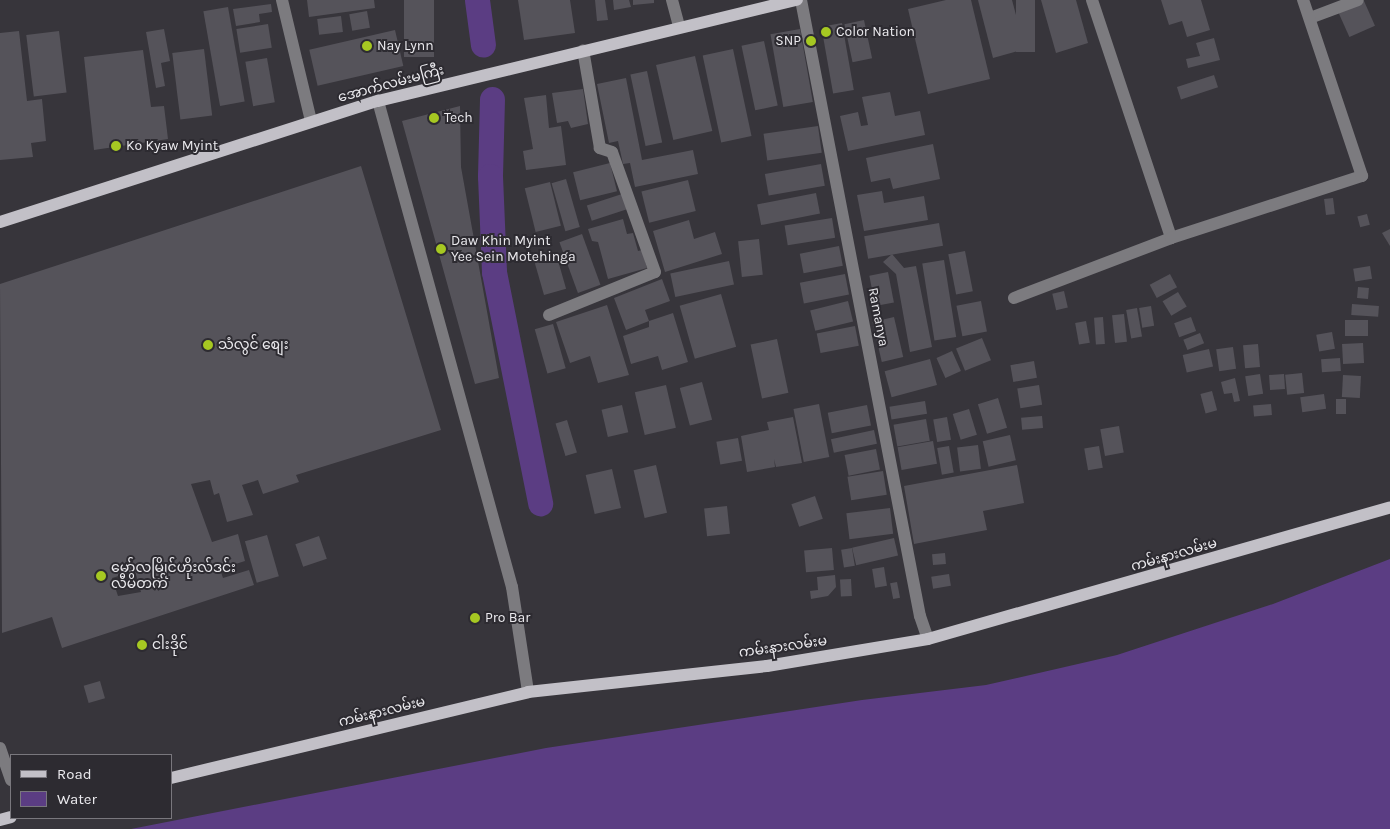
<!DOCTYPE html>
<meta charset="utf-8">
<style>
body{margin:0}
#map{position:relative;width:1390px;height:829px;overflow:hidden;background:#37353b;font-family:Karla,"Noto Sans Myanmar",sans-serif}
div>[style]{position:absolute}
.water>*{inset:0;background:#5b3d83}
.canal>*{height:25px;margin:-12.5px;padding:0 12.5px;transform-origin:12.5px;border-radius:12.5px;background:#5b3d83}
.building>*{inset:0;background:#55535a;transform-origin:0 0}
.minor>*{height:12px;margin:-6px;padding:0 6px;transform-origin:6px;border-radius:6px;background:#7c7b7f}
.major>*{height:12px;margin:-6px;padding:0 6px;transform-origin:6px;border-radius:6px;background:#c2c0c7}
.dots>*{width:14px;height:14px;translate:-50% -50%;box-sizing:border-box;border:2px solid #2d2b31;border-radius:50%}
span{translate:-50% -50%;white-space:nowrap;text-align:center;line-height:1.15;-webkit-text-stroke:4px #2d2b31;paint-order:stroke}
.poi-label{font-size:14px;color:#ebeaee}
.left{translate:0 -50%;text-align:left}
.right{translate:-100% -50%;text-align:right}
.street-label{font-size:14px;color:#ebeaee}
.legend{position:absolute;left:10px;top:754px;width:162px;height:65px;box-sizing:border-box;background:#2d2b31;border:1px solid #79777d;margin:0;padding:6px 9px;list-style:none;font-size:15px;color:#ebeaee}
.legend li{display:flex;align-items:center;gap:10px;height:25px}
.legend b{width:25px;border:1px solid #79777d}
</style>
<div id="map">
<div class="water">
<div style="clip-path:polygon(1390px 559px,1390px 829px,131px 829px,546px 748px,862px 700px,986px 685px,1117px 655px,1273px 604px)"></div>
</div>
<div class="canal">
<div style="left:477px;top:0;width:45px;rotate:82.4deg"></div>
<div style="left:492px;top:99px;width:77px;rotate:91.5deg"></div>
<div style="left:490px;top:176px;width:96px;rotate:87.6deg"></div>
<div style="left:494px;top:272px;width:236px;rotate:78.7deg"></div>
</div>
<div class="building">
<div style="clip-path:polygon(307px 0,374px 0,375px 8px,309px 17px)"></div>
<div style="left:404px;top:0;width:30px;height:57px"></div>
<div style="clip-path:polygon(518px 0,570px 0,575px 33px,524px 40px)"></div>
<div style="clip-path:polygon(595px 0,605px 0,608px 20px,597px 21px)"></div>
<div style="clip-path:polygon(613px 0,629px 0,631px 7px,614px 10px)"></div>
<div style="clip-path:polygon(633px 0,654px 0,654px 3px,633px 5px)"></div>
<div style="clip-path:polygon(946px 0,971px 0,990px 79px,928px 94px,908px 9px)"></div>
<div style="clip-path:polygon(978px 0,1012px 0,1025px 49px,993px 58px)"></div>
<div style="left:1016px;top:0;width:19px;height:52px"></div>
<div style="clip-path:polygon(1041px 0,1076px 0,1088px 43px,1056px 53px)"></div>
<div style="clip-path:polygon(1161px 0,1201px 0,1210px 30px,1187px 37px,1182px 21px,1169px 25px)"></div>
<div style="left:1364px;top:1px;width:27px;height:28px;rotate:66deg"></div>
<div style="clip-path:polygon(271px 4px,272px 12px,259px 14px,260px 22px,236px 26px,233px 9px)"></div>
<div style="left:228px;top:7px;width:96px;height:25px;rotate:80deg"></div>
<div style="left:367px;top:11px;width:17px;height:18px;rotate:80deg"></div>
<div style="left:341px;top:16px;width:16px;height:24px;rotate:83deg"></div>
<div style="left:864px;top:20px;width:39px;height:20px;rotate:78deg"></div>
<div style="left:842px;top:23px;width:68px;height:21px;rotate:80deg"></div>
<div style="left:268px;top:24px;width:24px;height:32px;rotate:81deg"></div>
<div style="clip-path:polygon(164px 29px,170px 61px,161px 63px,165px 86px,156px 88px,146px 32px)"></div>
<div style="left:800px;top:29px;width:74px;height:30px;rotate:80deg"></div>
<div style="left:395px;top:30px;width:37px;height:88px;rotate:77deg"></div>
<div style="clip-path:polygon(19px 31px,27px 101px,42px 99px,46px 141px,31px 143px,33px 157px,0 160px,0 33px)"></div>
<div style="left:59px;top:31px;width:62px;height:33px;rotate:83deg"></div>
<div style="clip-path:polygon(1214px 38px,1220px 60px,1188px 68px,1186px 59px,1200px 56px,1196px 43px)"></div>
<div style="left:764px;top:41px;width:66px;height:23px;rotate:78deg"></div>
<div style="left:204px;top:49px;width:67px;height:32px;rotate:83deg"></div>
<div style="left:733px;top:49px;width:89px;height:31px;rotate:78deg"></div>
<div style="clip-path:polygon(143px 50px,151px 107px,164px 106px,168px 139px,94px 150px,84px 57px)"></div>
<div style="left:695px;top:56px;width:77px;height:40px;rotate:77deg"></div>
<div style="left:267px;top:58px;width:45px;height:22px;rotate:80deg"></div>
<div style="left:647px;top:71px;width:73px;height:17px;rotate:78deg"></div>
<div style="left:1214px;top:75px;width:13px;height:39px;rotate:72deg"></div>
<div style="clip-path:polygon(626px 78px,642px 160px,693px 150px,698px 174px,635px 187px,630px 163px,623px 164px,618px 141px,609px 143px,597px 84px)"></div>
<div style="clip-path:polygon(583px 89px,588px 124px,571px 128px,568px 121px,557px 123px,552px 93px)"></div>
<div style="clip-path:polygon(890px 92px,895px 116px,920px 111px,925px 135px,848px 151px,840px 116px,858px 112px,861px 126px,868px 125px,862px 97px)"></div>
<div style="clip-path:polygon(546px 95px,549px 128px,561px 126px,566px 165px,526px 170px,523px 151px,533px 149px,524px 98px)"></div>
<div style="clip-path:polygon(460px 106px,461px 167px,499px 378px,475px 384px,402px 121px)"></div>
<div style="left:818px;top:126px;width:27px;height:55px;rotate:82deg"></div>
<div style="clip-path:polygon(933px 144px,940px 179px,893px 189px,890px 178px,871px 182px,866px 158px)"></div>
<div style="left:610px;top:163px;width:29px;height:38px;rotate:76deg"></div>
<div style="left:821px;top:164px;width:22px;height:57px;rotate:80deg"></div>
<div style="clip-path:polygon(evenodd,361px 166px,441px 430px,296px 475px,299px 482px,263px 494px,258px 480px,242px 485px,253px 515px,227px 522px,219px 493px,214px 495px,210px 480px,191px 484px,212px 542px,238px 534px,245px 561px,220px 569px,223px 578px,249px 570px,254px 585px,62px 648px,52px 617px,2px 633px,0 284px,361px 166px,135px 571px,141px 592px,118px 596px,112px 578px,135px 571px)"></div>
<div style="left:566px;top:179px;width:50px;height:15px;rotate:74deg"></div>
<div style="left:688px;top:180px;width:32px;height:48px;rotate:76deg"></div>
<div style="left:550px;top:182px;width:45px;height:26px;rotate:76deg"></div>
<div style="clip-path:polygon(882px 191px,884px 203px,924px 196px,928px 220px,864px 231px,857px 195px)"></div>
<div style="left:816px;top:193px;width:21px;height:60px;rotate:79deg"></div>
<div style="left:622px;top:194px;width:16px;height:37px;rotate:72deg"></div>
<div style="left:1333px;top:198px;width:16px;height:9px;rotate:83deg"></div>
<div style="left:1367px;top:214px;width:11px;height:10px;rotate:75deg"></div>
<div style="left:832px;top:218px;width:20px;height:48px;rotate:81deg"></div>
<div style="clip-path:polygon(623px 219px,627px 234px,633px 233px,638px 251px,642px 250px,647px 268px,608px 279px,598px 242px,592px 241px,588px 229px)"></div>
<div style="clip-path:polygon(689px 220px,694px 239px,715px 232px,722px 254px,665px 272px,653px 231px)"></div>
<div style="left:939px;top:223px;width:23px;height:76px;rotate:80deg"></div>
<div style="clip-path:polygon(1390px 229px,1390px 246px,1382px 233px)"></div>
<div style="left:582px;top:234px;width:54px;height:24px;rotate:70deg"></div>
<div style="left:759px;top:239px;width:36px;height:21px;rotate:84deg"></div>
<div style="left:839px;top:246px;width:20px;height:40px;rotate:79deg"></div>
<div style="left:965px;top:251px;width:41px;height:17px;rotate:79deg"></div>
<div style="clip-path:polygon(892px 254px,904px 268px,916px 266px,932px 347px,910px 352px,896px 274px,883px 262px)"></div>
<div style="left:557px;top:257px;width:33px;height:23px;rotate:74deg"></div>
<div style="left:944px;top:260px;width:78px;height:22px;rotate:81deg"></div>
<div style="left:729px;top:261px;width:24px;height:60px;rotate:78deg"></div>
<div style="left:1370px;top:266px;width:13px;height:17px;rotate:81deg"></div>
<div style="left:888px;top:272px;width:31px;height:19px;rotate:79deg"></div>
<div style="left:845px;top:274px;width:21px;height:46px;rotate:79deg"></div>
<div style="left:1170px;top:274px;width:15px;height:23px;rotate:62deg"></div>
<div style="clip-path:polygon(662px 279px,670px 301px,645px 310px,649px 321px,626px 330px,614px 298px)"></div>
<div style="left:1358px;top:287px;width:11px;height:11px;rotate:5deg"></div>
<div style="left:1064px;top:291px;width:17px;height:12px;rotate:77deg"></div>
<div style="left:1178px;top:292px;width:17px;height:18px;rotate:59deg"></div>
<div style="left:721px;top:294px;width:55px;height:43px;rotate:74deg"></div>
<div style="left:848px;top:301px;width:21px;height:39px;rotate:76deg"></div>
<div style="left:981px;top:301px;width:31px;height:25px;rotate:79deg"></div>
<div style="left:1352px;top:304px;width:27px;height:11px;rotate:4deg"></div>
<div style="clip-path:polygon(607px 305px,629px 375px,598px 383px,590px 356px,570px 363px,556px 322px)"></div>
<div style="left:1151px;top:306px;width:20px;height:12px;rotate:81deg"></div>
<div style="left:1137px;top:308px;width:29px;height:11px;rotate:80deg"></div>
<div style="clip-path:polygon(673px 313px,688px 362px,662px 370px,658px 356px,631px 364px,623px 336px,649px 327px,649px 321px)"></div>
<div style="left:1124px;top:314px;width:28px;height:12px;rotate:84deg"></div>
<div style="left:894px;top:317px;width:41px;height:22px;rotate:77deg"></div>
<div style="left:1103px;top:317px;width:27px;height:9px;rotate:86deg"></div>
<div style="left:1191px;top:317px;width:15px;height:18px;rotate:70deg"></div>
<div style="left:1345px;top:320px;width:23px;height:16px"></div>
<div style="left:1086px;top:321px;width:22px;height:11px;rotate:80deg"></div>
<div style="left:553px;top:324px;width:46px;height:19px;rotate:74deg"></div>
<div style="left:855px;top:326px;width:20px;height:39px;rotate:79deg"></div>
<div style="left:1332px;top:332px;width:17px;height:16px;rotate:80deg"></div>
<div style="left:1200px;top:333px;width:11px;height:18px;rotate:68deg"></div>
<div style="left:982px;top:338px;width:24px;height:28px;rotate:68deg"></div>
<div style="left:777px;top:339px;width:55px;height:27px;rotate:78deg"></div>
<div style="left:1363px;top:343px;width:20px;height:21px;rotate:87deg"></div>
<div style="left:1258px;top:344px;width:23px;height:15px;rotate:85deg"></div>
<div style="left:1233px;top:347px;width:22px;height:17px;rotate:82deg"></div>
<div style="left:1209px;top:349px;width:18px;height:27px;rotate:77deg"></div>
<div style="left:952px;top:351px;width:22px;height:17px;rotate:66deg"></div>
<div style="left:1340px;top:358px;width:13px;height:19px;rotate:86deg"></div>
<div style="left:930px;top:359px;width:27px;height:47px;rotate:75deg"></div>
<div style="left:1034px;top:361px;width:17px;height:24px;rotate:80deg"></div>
<div style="left:1302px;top:373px;width:20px;height:17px;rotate:84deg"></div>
<div style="left:1260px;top:374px;width:20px;height:15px;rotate:81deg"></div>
<div style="left:1284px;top:374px;width:15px;height:15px;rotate:86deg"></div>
<div style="left:1343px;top:375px;width:18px;height:22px;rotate:3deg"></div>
<div style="clip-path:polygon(1235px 378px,1240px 401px,1234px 402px,1232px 393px,1224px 394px,1221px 382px)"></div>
<div style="left:702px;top:382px;width:39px;height:23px;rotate:75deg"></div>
<div style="left:666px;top:385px;width:44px;height:32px;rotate:77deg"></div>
<div style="left:1039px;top:385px;width:20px;height:22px;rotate:81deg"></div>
<div style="left:1212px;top:391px;width:20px;height:12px;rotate:75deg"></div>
<div style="left:1324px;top:394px;width:15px;height:24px;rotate:82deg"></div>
<div style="left:998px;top:398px;width:31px;height:21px;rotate:73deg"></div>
<div style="left:1336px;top:399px;width:10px;height:15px"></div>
<div style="left:925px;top:401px;width:13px;height:36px;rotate:81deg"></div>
<div style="left:819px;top:404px;width:54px;height:26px;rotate:79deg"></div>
<div style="left:1271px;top:404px;width:11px;height:18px;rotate:85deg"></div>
<div style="left:622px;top:405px;width:28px;height:21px;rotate:77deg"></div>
<div style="left:867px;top:405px;width:21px;height:40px;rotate:79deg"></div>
<div style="left:969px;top:409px;width:27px;height:17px;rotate:73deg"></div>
<div style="left:1042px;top:416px;width:12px;height:21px;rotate:85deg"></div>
<div style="clip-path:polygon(793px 417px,802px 463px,776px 467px,774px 459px,775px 467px,747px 472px,741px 436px,769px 430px,767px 422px)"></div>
<div style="left:947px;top:417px;width:23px;height:14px;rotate:80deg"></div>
<div style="left:926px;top:419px;width:22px;height:33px;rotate:80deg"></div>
<div style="left:567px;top:420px;width:34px;height:12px;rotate:73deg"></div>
<div style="left:1119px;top:426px;width:27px;height:19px;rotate:80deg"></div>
<div style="left:874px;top:430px;width:14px;height:44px;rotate:78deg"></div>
<div style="left:1010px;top:435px;width:26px;height:28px;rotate:77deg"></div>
<div style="left:738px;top:438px;width:23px;height:22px;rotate:80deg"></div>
<div style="left:933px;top:441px;width:23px;height:36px;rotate:80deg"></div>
<div style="left:978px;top:445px;width:24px;height:21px;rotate:83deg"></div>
<div style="left:949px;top:446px;width:27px;height:12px;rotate:80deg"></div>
<div style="left:1099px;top:446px;width:22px;height:15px;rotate:80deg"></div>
<div style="left:876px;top:449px;width:21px;height:32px;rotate:79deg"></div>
<div style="left:656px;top:465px;width:49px;height:23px;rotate:77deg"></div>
<div style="clip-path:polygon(1017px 465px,1024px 503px,983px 511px,987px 530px,914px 544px,904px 486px)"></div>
<div style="left:612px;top:469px;width:40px;height:27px;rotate:77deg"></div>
<div style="left:883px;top:471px;width:24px;height:36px;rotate:81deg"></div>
<div style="left:815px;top:496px;width:24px;height:25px;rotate:71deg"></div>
<div style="left:727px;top:506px;width:28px;height:23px;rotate:84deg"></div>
<div style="left:890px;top:508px;width:26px;height:44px;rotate:83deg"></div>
<div style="left:267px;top:535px;width:43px;height:23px;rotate:74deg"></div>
<div style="left:319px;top:536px;width:24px;height:25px;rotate:71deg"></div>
<div style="left:894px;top:538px;width:18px;height:43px;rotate:77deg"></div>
<div style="left:832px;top:548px;width:22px;height:28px;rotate:85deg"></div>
<div style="left:852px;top:548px;width:18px;height:11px;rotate:81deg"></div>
<div style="left:945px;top:553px;width:11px;height:13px;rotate:85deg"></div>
<div style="left:884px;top:567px;width:19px;height:12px;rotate:81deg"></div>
<div style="left:949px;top:574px;width:12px;height:18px;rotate:81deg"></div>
<div style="clip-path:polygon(835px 575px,836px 587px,828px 596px,811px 599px,810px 591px,818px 590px,817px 577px)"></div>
<div style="left:851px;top:579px;width:17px;height:11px;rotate:87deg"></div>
<div style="left:897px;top:582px;width:16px;height:7px;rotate:79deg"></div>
<div style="left:100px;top:681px;width:18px;height:17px;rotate:74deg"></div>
</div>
<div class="minor">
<div style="left:282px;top:0;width:124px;rotate:76.5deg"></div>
<div style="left:672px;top:0;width:28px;rotate:75deg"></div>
<div style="left:801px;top:0;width:627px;rotate:79.07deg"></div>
<div style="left:920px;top:616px;width:24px;rotate:71deg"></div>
<div style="left:1092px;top:0;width:251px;rotate:71.6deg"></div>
<div style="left:1310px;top:18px;width:51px;rotate:-20.6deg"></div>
<div style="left:378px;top:101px;width:504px;rotate:74.59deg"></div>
<div style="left:512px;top:587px;width:106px;rotate:81.3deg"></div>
<div style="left:1014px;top:298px;width:168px;rotate:-20.9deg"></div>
<div style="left:1171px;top:238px;width:201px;rotate:-18deg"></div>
<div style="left:1362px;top:176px;width:186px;rotate:-108.5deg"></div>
<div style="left:549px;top:315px;width:114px;rotate:-22.1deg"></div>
<div style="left:655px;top:272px;width:127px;rotate:-109.7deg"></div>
<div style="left:612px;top:152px;width:13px;rotate:-162deg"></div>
<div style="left:600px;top:148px;width:99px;rotate:-99.8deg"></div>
<div style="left:0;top:748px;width:34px;rotate:71deg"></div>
</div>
<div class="major">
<div style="left:0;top:222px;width:397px;rotate:-17.8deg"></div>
<div style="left:378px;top:101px;width:431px;rotate:-13.6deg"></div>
<div style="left:171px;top:778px;width:367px;rotate:-13.5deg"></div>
<div style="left:528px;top:692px;width:240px;rotate:-6.2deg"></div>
<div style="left:767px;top:666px;width:163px;rotate:-9.5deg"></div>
<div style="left:928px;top:639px;width:480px;rotate:-15.9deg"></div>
<div style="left:0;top:820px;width:11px;rotate:-15deg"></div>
</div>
<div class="dots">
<div style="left:826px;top:32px;background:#a6c822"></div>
<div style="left:811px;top:41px;background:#a6c822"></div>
<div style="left:367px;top:46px;background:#a6c822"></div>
<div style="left:434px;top:118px;background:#a6c822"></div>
<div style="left:116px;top:146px;background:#a6c822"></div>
<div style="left:441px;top:249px;background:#a6c822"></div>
<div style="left:208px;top:345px;background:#a6c822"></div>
<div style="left:101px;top:576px;background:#a6c822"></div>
<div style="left:475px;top:618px;background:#a6c822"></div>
<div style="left:142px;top:645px;background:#a6c822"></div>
</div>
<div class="poi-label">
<span class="left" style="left:836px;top:32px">Color Nation</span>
<span class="right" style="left:801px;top:41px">SNP</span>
<span class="left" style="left:377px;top:46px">Nay Lynn</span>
<span class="left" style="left:444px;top:118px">Tech</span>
<span class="left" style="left:126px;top:146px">Ko Kyaw Myint</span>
<span class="left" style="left:451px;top:249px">Daw Khin Myint<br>Yee Sein Motehinga</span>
<span class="left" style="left:218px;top:345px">သံလွင် စျေး</span>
<span class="left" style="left:111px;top:576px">မော်လမြိုင်ဟိုးလ်ဒင်း<br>လီမိတက်</span>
<span class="left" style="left:485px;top:618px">Pro Bar</span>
<span class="left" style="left:152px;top:645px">ငါးဒိုင်</span>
</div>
<div class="street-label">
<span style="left:391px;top:84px;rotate:-15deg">အောက်လမ်းမကြီး</span>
<span style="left:878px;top:317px;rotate:79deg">Ramanya</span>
<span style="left:1174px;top:555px;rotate:-16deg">ကမ်းနားလမ်းမ</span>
<span style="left:783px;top:647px;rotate:-8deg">ကမ်းနားလမ်းမ</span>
<span style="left:382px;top:712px;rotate:-14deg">ကမ်းနားလမ်းမ</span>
</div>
<ul class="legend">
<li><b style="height:6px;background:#c2c0c7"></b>Road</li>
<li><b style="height:14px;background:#5b3d83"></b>Water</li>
</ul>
</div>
